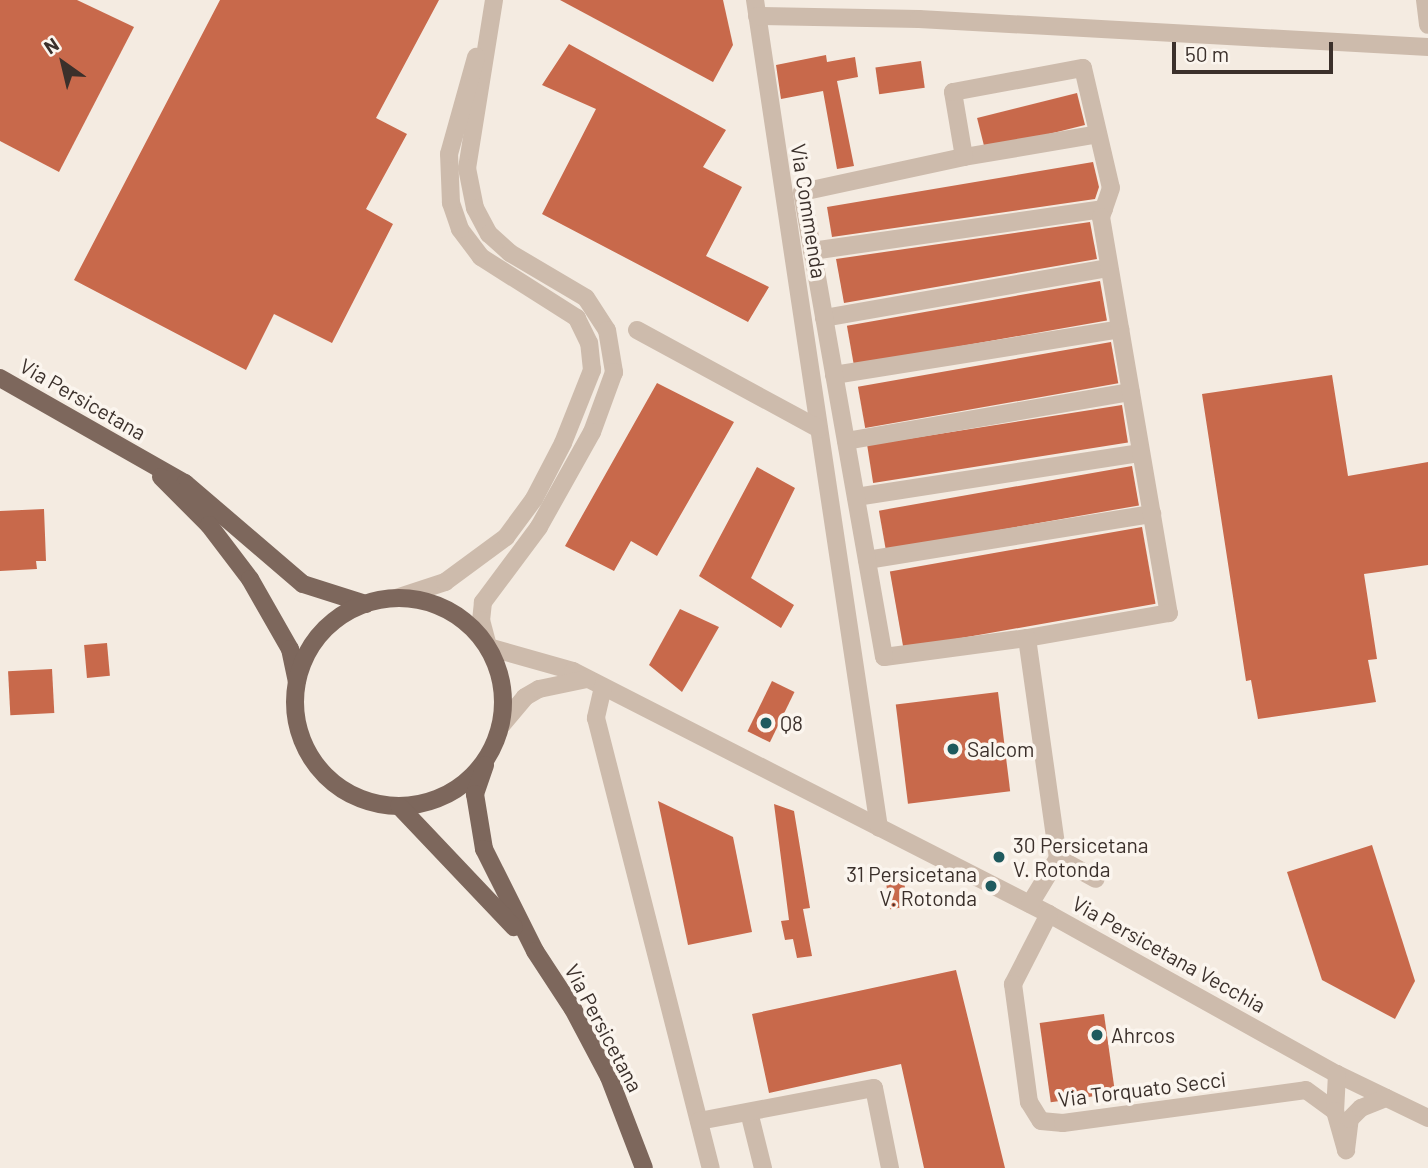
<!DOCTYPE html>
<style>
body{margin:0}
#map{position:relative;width:1428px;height:1168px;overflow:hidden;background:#f4ebe1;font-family:Barlow,sans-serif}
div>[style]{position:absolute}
.building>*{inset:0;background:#c8694b;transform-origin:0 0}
.minor>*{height:18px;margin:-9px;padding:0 9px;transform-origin:9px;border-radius:9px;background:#cdbbac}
.major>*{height:18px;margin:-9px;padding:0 9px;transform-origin:9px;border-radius:9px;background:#7d675c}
.major>.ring{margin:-9px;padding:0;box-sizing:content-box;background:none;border:18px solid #7d675c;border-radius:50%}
.dots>*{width:19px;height:19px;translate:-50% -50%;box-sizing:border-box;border:4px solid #fbf5ee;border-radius:50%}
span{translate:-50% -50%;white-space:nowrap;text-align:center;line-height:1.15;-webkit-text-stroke:7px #fbf5ee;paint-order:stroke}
.street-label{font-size:21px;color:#3b302b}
.poi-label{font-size:21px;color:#3b302b}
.left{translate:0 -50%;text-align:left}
.right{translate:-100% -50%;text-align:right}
.north{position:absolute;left:28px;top:28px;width:70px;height:70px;-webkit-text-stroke:5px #fbf5ee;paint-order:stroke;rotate:326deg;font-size:19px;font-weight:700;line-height:28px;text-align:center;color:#3b302b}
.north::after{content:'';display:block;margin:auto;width:24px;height:32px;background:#3b302b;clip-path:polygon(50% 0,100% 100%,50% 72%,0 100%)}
.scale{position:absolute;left:1172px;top:42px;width:161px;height:32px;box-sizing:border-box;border:4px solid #3b302b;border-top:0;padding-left:9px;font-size:21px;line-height:24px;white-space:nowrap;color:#3b302b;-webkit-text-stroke:5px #fbf5ee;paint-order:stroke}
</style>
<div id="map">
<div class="building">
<div style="clip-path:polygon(0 0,77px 0,134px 27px,59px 172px,0 141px)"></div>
<div style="clip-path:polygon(220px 0,439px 0,376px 118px,407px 134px,366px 209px,393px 224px,332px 343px,274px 314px,246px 370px,74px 280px)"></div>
<div style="clip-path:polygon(560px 0,723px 0,733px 45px,713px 82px)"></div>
<div style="clip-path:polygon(569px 44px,726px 130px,703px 167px,742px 187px,706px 256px,769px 287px,748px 322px,542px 214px,596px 109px,542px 85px)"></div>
<div style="clip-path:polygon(826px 55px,827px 62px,855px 57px,858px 77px,837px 81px,854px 166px,837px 169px,823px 91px,781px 99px,776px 65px)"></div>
<div style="left:921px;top:61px;width:27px;height:46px;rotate:82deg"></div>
<div style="left:1077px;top:93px;width:33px;height:103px;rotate:76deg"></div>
<div style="clip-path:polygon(1093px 162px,1099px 187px,1095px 199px,832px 237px,827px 207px)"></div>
<div style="clip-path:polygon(1090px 222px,1097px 259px,844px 303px,836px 259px)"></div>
<div style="left:1100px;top:281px;width:40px;height:257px;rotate:80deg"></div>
<div style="left:1111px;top:342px;width:42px;height:257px;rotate:80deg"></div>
<div style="clip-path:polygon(1332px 375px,1348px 476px,1428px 462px,1428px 565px,1364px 574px,1377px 659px,1368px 660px,1376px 702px,1258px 719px,1251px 680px,1246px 681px,1202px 394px)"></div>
<div style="clip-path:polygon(657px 383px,734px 422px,657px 556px,631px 541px,614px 571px,565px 546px)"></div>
<div style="left:1122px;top:405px;width:38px;height:258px;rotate:81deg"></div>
<div style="left:1132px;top:466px;width:40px;height:257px;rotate:80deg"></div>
<div style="clip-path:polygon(757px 467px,795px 488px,751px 578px,794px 605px,781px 628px,699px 576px)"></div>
<div style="clip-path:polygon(44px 509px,46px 561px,36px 561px,37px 569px,0 571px,0 511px)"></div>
<div style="left:1142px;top:527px;width:78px;height:256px;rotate:80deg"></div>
<div style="clip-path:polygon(680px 609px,719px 627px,682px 692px,649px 665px)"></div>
<div style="left:107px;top:643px;width:33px;height:23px;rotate:85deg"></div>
<div style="left:52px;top:669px;width:44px;height:44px;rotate:87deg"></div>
<div style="left:772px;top:681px;width:25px;height:56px;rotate:26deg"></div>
<div style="left:998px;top:692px;width:100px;height:103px;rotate:83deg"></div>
<div style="clip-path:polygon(658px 801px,733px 837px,752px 932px,688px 945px)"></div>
<div style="clip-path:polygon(774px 804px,794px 811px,810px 908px,803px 909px,812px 956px,797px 958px,793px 939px,785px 940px,781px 921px,789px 920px)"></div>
<div style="clip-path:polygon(1372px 845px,1415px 981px,1395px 1019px,1322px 980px,1287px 872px)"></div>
<div style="left:902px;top:869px;width:38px;height:18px;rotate:81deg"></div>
<div style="clip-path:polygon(956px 970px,1005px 1168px,924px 1168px,901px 1064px,769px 1093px,752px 1014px)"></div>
<div style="left:1104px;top:1014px;width:80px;height:65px;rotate:82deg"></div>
</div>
<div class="minor">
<div style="left:494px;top:0;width:170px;rotate:99.1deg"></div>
<div style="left:467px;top:168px;width:41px;rotate:78.7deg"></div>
<div style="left:475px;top:208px;width:30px;rotate:62deg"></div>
<div style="left:489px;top:234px;width:28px;rotate:42deg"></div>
<div style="left:510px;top:253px;width:88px;rotate:30.6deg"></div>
<div style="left:586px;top:298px;width:38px;rotate:57deg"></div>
<div style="left:607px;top:330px;width:43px;rotate:80.5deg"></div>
<div style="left:614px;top:372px;width:64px;rotate:110.1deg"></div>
<div style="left:592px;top:432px;width:109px;rotate:119.2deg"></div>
<div style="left:539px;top:527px;width:94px;rotate:126.7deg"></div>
<div style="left:483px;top:602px;width:18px;rotate:96deg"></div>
<div style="left:481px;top:620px;width:28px;rotate:75deg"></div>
<div style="left:488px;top:647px;width:88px;rotate:15.8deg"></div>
<div style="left:573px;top:671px;width:534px;rotate:27.04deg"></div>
<div style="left:1049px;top:914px;width:329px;rotate:29.1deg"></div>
<div style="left:1337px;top:1074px;width:101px;rotate:25.8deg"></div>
<div style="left:755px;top:0;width:837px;rotate:81.48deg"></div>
<div style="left:1425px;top:0;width:25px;rotate:83deg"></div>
<div style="left:757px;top:16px;width:162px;rotate:1.1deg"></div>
<div style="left:919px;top:19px;width:510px;rotate:3.15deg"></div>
<div style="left:964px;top:157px;width:136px;rotate:-9.7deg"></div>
<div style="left:812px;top:251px;width:295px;rotate:-8.2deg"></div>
<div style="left:824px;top:318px;width:289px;rotate:-10deg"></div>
<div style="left:637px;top:330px;width:207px;rotate:28.5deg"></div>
<div style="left:834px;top:375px;width:290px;rotate:-9.1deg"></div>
<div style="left:846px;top:441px;width:289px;rotate:-9.8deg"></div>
<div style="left:856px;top:497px;width:288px;rotate:-8.8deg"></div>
<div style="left:867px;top:560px;width:289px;rotate:-9.2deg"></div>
<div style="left:396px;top:598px;width:52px;rotate:-18.1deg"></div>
<div style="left:445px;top:582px;width:76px;rotate:-36.4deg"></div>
<div style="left:506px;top:537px;width:47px;rotate:-53.6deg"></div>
<div style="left:534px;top:499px;width:63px;rotate:-62.6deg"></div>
<div style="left:563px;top:443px;width:79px;rotate:-68.3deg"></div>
<div style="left:592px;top:370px;width:27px;rotate:-96deg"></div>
<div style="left:589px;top:343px;width:28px;rotate:-116deg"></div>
<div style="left:577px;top:318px;width:114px;rotate:-147.6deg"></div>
<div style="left:481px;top:257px;width:35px;rotate:-127deg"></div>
<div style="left:460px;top:229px;width:28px;rotate:-109deg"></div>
<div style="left:451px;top:203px;width:49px;rotate:-92.3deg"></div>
<div style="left:449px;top:154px;width:101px;rotate:-74.4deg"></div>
<div style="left:1027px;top:638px;width:144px;rotate:172.4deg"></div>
<div style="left:884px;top:657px;width:472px;rotate:-100deg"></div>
<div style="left:802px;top:192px;width:166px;rotate:-12.2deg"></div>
<div style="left:964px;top:157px;width:66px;rotate:-99.6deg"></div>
<div style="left:953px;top:92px;width:132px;rotate:-10.5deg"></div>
<div style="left:1083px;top:68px;width:123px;rotate:76.9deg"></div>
<div style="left:1111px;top:188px;width:31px;rotate:109deg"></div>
<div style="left:1101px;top:217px;width:402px;rotate:80.3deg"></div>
<div style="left:1169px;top:613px;width:144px;rotate:170deg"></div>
<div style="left:1027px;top:638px;width:222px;rotate:82deg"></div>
<div style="left:603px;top:687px;width:32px;rotate:103deg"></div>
<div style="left:596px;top:718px;width:464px;rotate:75.7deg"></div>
<div style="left:500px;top:727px;width:39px;rotate:-50deg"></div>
<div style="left:525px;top:697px;width:16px;rotate:-30deg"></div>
<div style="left:539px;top:689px;width:49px;rotate:-11.8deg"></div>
<div style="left:1030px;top:904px;width:54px;rotate:-58.7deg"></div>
<div style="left:1058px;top:858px;width:43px;rotate:28.9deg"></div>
<div style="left:1049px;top:914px;width:79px;rotate:117.2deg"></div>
<div style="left:1013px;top:984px;width:119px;rotate:82.3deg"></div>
<div style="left:1029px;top:1102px;width:22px;rotate:58deg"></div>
<div style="left:1041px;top:1121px;width:22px;rotate:5deg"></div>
<div style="left:1063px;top:1123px;width:245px;rotate:-7.7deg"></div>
<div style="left:1306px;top:1090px;width:36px;rotate:36deg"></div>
<div style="left:1337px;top:1074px;width:37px;rotate:93deg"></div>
<div style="left:1335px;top:1111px;width:41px;rotate:74.2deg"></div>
<div style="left:1346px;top:1150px;width:31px;rotate:-83deg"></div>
<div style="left:1350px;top:1119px;width:16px;rotate:-45deg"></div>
<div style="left:1361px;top:1108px;width:27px;rotate:-22deg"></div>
<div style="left:749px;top:1112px;width:58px;rotate:76deg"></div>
<div style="left:699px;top:1121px;width:178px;rotate:-10.7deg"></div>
<div style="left:874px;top:1088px;width:82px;rotate:78.7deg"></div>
</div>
<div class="major">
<div style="left:0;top:378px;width:213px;rotate:29.6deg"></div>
<div style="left:185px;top:483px;width:155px;rotate:40.6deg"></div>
<div style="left:303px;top:584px;width:66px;rotate:17.6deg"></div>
<div style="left:161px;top:477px;width:68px;rotate:45deg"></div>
<div style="left:209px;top:525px;width:68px;rotate:52.8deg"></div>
<div style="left:250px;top:579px;width:81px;rotate:60.3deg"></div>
<div style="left:290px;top:649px;width:33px;rotate:78deg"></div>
<div class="ring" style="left:295px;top:598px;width:190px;height:190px"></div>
<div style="left:485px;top:765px;width:31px;rotate:109deg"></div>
<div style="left:475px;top:794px;width:56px;rotate:80.7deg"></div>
<div style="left:484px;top:849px;width:114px;rotate:63.4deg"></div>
<div style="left:535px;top:951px;width:69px;rotate:56.8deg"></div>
<div style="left:573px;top:1009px;width:77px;rotate:62.1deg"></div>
<div style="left:609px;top:1077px;width:97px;rotate:69deg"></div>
<div style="left:399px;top:806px;width:167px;rotate:46.5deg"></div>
</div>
<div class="dots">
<div style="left:766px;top:723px;background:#1f5a5e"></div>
<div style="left:953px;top:749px;background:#1f5a5e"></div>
<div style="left:999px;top:857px;background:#1f5a5e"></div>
<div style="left:991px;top:886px;background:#1f5a5e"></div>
<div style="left:1097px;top:1035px;background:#1f5a5e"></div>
</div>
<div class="street-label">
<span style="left:809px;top:211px;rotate:81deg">Via Commenda</span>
<span style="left:83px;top:399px;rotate:30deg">Via Persicetana</span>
<span style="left:1169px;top:954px;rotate:29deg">Via Persicetana Vecchia</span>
<span style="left:604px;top:1028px;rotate:62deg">Via Persicetana</span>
<span style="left:1142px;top:1089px;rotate:-7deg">Via Torquato Secci</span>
</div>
<div class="poi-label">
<span class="left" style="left:780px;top:723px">Q8</span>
<span class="left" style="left:967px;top:749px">Salcom</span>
<span class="left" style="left:1013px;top:857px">30 Persicetana<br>V. Rotonda</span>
<span class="right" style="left:977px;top:886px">31 Persicetana<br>V. Rotonda</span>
<span class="left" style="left:1111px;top:1035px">Ahrcos</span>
</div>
<div class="north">N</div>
<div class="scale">50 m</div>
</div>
